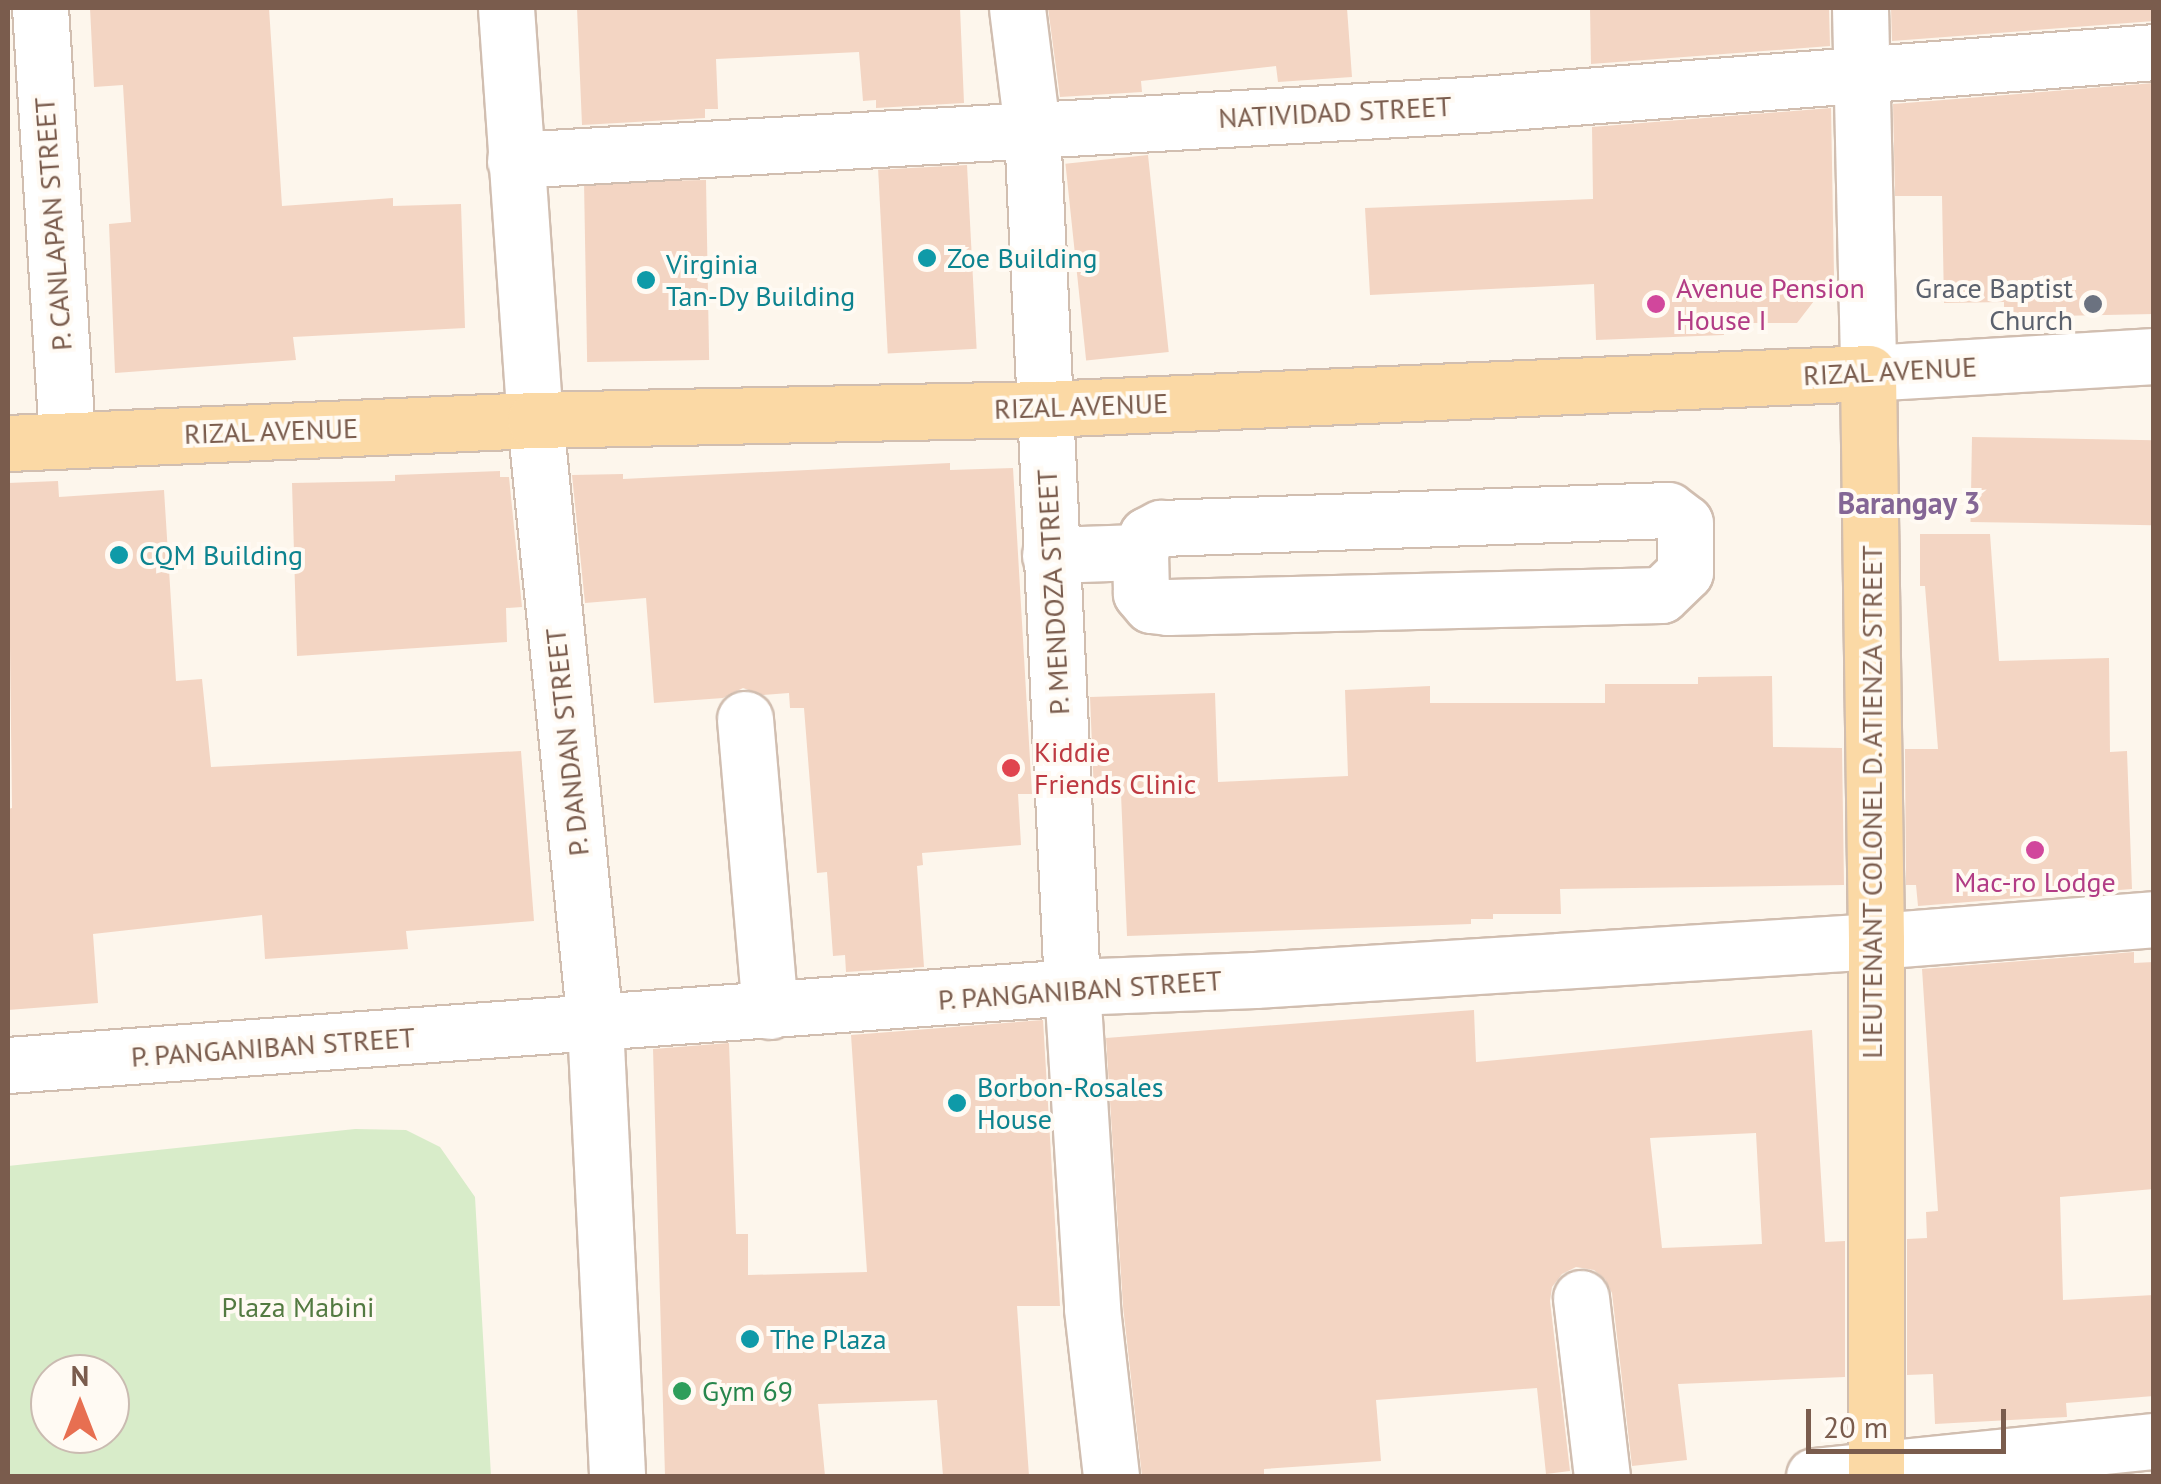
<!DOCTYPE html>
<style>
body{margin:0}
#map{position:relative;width:2161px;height:1484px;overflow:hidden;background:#fdf6ec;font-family:"PT Sans",sans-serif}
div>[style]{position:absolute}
.green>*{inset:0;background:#d8ecc9}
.building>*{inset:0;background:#f3d5c3;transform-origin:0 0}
.roads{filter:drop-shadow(2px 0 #d1beb0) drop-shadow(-2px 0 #d1beb0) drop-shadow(0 2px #d1beb0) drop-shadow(0 -2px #d1beb0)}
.minor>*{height:55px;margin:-27.5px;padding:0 27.5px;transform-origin:27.5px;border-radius:27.5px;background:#fff}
.major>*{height:55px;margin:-27.5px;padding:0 27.5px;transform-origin:27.5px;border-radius:27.5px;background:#fbd9a5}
.dots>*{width:28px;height:28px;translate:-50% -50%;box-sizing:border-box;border:5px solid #fffaf3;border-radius:50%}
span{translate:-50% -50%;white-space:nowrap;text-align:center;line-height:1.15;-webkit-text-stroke:8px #fffaf3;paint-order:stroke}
.street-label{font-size:28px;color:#7a5c4d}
.culture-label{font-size:28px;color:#0d838f}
.left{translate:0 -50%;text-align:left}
.hotel-label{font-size:28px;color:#b23c85}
.worship-label{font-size:28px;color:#5b616d}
.right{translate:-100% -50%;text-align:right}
.health-label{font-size:28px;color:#be3a42}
.park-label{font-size:28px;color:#537a41}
.leisure-label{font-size:28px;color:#27864d}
.neighbourhood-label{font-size:30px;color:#846695;font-weight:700}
.frame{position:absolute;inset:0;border:10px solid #7a5c4d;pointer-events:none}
.north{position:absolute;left:30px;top:1354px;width:100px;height:100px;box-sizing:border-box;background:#fffaf3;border:2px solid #cabbb1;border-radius:50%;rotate:0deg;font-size:28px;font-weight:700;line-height:40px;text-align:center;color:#7a5c4d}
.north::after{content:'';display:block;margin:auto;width:35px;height:45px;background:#e76f51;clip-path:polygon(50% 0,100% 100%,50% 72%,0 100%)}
.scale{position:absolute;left:1806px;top:1409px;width:200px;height:45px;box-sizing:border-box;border:5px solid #7a5c4d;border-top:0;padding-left:12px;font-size:30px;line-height:35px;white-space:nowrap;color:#7a5c4d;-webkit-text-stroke:8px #fffaf3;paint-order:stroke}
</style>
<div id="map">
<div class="green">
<div style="clip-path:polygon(evenodd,355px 1129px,406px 1130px,440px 1147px,475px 1197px,491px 1476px,8px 1476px,8px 1166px,355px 1129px,50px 1374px,110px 1374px,110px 1434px,50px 1434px,50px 1374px)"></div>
</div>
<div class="building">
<div style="clip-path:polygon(90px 8px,269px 8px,282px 206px,393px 198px,393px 206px,461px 204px,465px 328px,293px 337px,296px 360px,115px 373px,109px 224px,131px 222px,123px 85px,94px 87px)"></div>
<div style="clip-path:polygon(577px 8px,960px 8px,964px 103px,876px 108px,876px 100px,863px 101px,859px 52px,716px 59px,718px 109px,705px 109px,705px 118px,582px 125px)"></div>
<div style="clip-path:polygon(1048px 8px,1347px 8px,1352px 77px,1278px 82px,1276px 66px,1141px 81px,1142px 92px,1060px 97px)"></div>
<div style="clip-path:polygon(1590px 8px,1829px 8px,1830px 46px,1591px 64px)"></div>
<div style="clip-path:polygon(1891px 8px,2154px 8px,2154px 21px,1892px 41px)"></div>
<div style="clip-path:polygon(2154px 83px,2154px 314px,2004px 317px,2004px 302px,1944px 303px,1942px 196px,1895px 196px,1893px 104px)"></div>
<div style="clip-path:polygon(1831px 108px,1834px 275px,1797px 323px,1723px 323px,1724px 335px,1596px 340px,1594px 284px,1370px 295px,1365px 208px,1593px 199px,1592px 127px)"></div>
<div style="left:1148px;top:155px;width:198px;height:83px;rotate:84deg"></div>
<div style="left:967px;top:165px;width:184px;height:89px;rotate:87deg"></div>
<div style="left:706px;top:180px;width:180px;height:122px;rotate:89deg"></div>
<div style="left:1972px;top:437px;width:182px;height:85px;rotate:1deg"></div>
<div style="clip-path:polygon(950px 463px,950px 470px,1013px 468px,1032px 794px,1018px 794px,1021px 845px,922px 853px,923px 865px,917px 866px,924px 967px,846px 972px,845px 955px,833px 956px,827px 872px,817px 873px,804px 708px,790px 708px,789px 693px,763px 695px,743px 688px,723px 698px,654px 703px,646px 598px,585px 603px,572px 475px,623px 474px,623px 479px)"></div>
<div style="clip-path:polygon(500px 471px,500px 477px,509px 477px,522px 607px,506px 608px,507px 642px,297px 656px,292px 483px,395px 481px,395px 475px)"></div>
<div style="clip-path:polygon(58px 481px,59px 497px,164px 490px,176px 681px,202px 679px,211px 767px,521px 751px,534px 921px,406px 931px,408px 949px,265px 959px,262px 915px,93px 934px,98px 1003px,8px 1010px,8px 809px,12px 808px,8px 483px)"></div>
<div style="clip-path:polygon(1920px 534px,1990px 534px,1999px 661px,2109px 658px,2110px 752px,2127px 751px,2132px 889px,1918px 906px,1916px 885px,1906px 885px,1905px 749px,1938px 749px,1925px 586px,1920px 586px)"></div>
<div style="clip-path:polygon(1772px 676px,1773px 747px,1842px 748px,1844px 885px,1560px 889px,1561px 914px,1493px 914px,1493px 919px,1471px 919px,1471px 924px,1127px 936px,1121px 794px,1094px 794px,1090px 697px,1215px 693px,1218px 782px,1348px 776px,1345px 690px,1430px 686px,1430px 703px,1605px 703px,1605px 684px,1698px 684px,1698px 677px)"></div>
<div style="clip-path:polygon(2134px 952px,2134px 963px,2154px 962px,2154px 1189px,2060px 1197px,2063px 1300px,2154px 1295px,2154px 1396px,2066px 1403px,2067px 1417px,1935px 1424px,1933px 1374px,1907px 1375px,1907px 1239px,1927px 1238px,1926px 1212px,1938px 1211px,1922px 969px)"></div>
<div style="clip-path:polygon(evenodd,1474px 1010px,1476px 1062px,1812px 1030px,1825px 1242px,1845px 1241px,1845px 1377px,1678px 1384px,1687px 1460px,1632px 1466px,1612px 1293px,1605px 1279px,1594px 1270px,1576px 1267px,1562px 1274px,1552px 1287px,1550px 1301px,1570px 1471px,1546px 1474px,1537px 1388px,1376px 1400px,1381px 1461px,1264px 1469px,1264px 1476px,1142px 1476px,1123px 1306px,1106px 1038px,1474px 1010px,1756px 1133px,1762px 1244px,1662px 1248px,1650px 1138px,1756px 1133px)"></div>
<div style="clip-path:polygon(1043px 1020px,1060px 1306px,1017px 1306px,1029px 1476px,943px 1476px,937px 1400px,818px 1404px,825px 1476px,665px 1476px,653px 1049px,729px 1043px,736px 1234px,748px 1234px,748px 1275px,867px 1272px,851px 1035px)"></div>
</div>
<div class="roads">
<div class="minor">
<div style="left:40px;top:8px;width:433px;rotate:86.4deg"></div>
<div style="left:506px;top:8px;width:413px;rotate:86deg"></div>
<div style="left:535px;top:420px;width:607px;rotate:84.33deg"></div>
<div style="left:595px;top:1024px;width:453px;rotate:87.2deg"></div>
<div style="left:1017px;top:8px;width:122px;rotate:82.9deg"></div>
<div style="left:1032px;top:129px;width:859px;rotate:87.33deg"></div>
<div style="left:1072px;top:987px;width:323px;rotate:86.4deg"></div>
<div style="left:1092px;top:1309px;width:168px;rotate:83.5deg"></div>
<div style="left:1860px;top:8px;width:365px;rotate:88.7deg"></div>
<div style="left:1868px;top:373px;width:287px;rotate:-3.4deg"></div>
<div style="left:515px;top:160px;width:969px;rotate:-3.31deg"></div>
<div style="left:1482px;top:104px;width:674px;rotate:-4.42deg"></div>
<div style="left:1668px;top:510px;width:21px;rotate:37deg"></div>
<div style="left:1685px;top:523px;width:49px;rotate:90deg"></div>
<div style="left:1685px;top:572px;width:33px;rotate:136deg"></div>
<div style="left:1661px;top:595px;width:493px;rotate:178.6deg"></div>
<div style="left:1168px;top:607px;width:17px;rotate:-173deg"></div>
<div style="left:1151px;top:605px;width:16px;rotate:-130deg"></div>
<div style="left:1141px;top:593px;width:41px;rotate:-91.4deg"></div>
<div style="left:1140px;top:552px;width:18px;rotate:-68deg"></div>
<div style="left:1147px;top:535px;width:16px;rotate:-27deg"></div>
<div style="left:1161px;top:528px;width:507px;rotate:-2.03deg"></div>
<div style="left:1050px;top:555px;width:90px;rotate:-1.9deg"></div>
<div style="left:745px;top:719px;width:293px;rotate:85.1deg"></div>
<div style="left:8px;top:1065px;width:1067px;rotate:-4.19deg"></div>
<div style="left:1072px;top:987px;width:183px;rotate:-2.2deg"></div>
<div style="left:1255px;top:980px;width:622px;rotate:-3.59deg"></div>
<div style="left:1876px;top:941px;width:279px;rotate:-4.5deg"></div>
<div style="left:1581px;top:1298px;width:179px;rotate:83.3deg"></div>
<div style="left:1814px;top:1476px;width:342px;rotate:-5.9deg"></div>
</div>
<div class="major">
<div style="left:8px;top:443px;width:528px;rotate:-2.5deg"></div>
<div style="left:535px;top:420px;width:510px;rotate:-1.24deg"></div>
<div style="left:1045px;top:409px;width:824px;rotate:-2.5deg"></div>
<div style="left:1868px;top:373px;width:568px;rotate:89.19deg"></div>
<div style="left:1876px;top:941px;width:535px;rotate:90deg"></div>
</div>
</div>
<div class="dots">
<div style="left:927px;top:258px;background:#0f9aa8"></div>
<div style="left:646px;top:280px;background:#0f9aa8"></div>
<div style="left:1656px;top:304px;background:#d1479c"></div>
<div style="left:2093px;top:304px;background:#6b7280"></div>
<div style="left:119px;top:555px;background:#0f9aa8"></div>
<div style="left:1011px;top:768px;background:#e0444e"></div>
<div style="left:2035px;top:850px;background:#d1479c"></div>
<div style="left:957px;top:1103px;background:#0f9aa8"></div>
<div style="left:750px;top:1339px;background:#0f9aa8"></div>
<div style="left:682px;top:1391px;background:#2e9e5b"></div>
</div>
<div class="street-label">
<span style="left:1335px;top:112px;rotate:-3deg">NATIVIDAD STREET</span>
<span style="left:53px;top:224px;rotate:-94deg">P. CANLAPAN STREET</span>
<span style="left:1890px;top:371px;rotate:-3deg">RIZAL AVENUE</span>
<span style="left:1081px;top:406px;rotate:-2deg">RIZAL AVENUE</span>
<span style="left:271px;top:431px;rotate:-2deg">RIZAL AVENUE</span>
<span style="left:1053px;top:592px;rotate:-93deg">P. MENDOZA STREET</span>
<span style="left:567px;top:742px;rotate:-96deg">P. DANDAN STREET</span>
<span style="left:1872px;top:802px;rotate:-90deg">LIEUTENANT COLONEL D. ATIENZA STREET</span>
<span style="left:1080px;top:990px;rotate:-4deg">P. PANGANIBAN STREET</span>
<span style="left:273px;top:1047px;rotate:-4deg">P. PANGANIBAN STREET</span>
</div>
<div class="culture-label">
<span class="left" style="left:947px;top:258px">Zoe Building</span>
<span class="left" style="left:666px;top:280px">Virginia<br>Tan-Dy Building</span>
<span class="left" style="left:139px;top:555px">CQM Building</span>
<span class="left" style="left:977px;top:1103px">Borbon-Rosales<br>House</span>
<span class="left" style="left:770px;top:1339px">The Plaza</span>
</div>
<div class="hotel-label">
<span class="left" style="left:1676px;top:304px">Avenue Pension<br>House I</span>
<span style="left:2035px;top:882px">Mac-ro Lodge</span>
</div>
<div class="worship-label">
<span class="right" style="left:2073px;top:304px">Grace Baptist<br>Church</span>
</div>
<div class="health-label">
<span class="left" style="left:1034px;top:768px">Kiddie<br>Friends Clinic</span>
</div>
<div class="park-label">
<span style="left:298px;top:1307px">Plaza Mabini</span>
</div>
<div class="leisure-label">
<span class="left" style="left:702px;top:1391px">Gym 69</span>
</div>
<div class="neighbourhood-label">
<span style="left:1909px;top:503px">Barangay 3</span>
</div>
<div class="frame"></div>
<div class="north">N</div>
<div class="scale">20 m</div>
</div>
